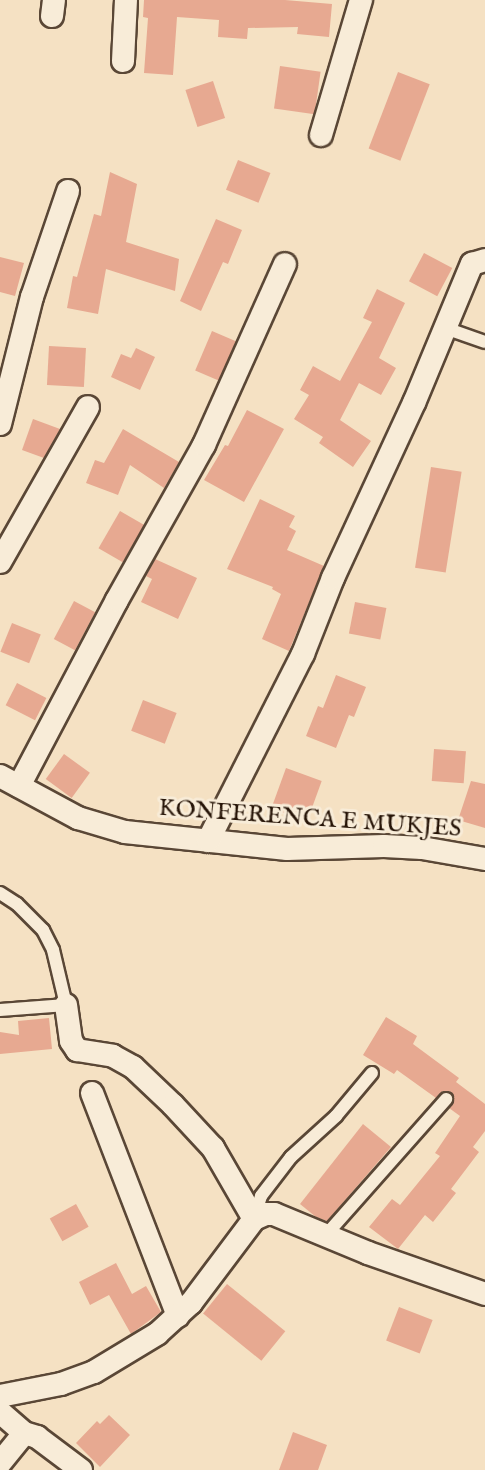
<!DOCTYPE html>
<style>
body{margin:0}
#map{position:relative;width:485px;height:1470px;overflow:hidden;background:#f5e1c3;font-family:"IM FELL English",serif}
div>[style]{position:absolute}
.building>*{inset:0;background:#e7a991;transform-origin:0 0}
.roads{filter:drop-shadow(2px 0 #5a4736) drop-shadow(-2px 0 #5a4736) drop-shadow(0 2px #5a4736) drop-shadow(0 -2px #5a4736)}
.lane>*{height:12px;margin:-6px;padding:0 6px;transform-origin:6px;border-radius:6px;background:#f8ecd8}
.street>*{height:22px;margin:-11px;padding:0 11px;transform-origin:11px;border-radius:11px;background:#f8ecd8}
span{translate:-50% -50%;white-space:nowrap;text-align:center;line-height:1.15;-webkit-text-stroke:6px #f8ecd8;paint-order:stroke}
.street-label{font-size:24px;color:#261407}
</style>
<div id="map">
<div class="building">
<div style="clip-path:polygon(144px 0,285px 0,332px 4px,329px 37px,297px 34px,298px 27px,248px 28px,247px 39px,218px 37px,219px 20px,177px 17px,173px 75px,144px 73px,148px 18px,143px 17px)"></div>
<div style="left:280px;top:66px;width:41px;height:43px;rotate:8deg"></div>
<div style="left:398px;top:72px;width:34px;height:82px;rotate:21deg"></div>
<div style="left:213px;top:81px;width:39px;height:29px;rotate:72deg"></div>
<div style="left:238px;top:160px;width:35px;height:32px;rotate:22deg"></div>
<div style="clip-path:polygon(110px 172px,137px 184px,126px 242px,179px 259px,175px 291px,106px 269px,98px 314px,67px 308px,73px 276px,77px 277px,94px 214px,101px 216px)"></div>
<div style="clip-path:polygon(216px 219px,242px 230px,228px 264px,223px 262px,201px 311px,180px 301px)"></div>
<div style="left:424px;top:253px;width:32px;height:32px;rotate:28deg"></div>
<div style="clip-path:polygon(0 257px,24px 263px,15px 296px,0 292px)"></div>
<div style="clip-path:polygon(377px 289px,405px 303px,379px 358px,396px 368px,381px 395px,359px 383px,340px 420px,371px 441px,353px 467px,319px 443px,323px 437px,294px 419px,309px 395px,300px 390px,313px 366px,340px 381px,372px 322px,363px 318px)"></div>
<div style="left:212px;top:331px;width:26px;height:43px;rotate:23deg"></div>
<div style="left:49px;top:346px;width:37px;height:39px;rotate:3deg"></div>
<div style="clip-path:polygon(136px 348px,155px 357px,140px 390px,111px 377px,121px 354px,131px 358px)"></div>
<div style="clip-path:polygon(247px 410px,284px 429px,244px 502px,204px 480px,225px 445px,228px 446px)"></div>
<div style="clip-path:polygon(33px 419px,60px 429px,44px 458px,22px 450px)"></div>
<div style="clip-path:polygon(123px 429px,179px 462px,164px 488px,130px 465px,118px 495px,86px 483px,95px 460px,104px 463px)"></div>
<div style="left:431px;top:467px;width:31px;height:102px;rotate:9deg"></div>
<div style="clip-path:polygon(260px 499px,295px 516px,289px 527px,296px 531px,287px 550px,324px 566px,289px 651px,262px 639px,281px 594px,272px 589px,273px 587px,227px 569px)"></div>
<div style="left:120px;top:511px;width:28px;height:43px;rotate:30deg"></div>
<div style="clip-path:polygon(155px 559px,197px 578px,178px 619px,141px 602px,152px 579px,146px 576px)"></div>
<div style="left:74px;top:601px;width:24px;height:43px;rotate:28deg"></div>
<div style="left:355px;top:602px;width:32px;height:32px;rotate:11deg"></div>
<div style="left:12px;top:623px;width:31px;height:31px;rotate:22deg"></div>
<div style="clip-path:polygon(336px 675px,366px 687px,354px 717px,349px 715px,336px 748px,306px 736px,318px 706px,323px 708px)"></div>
<div style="left:17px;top:683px;width:33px;height:25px;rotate:27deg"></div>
<div style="left:143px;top:700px;width:36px;height:33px;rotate:21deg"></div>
<div style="left:434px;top:749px;width:32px;height:32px;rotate:4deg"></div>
<div style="left:64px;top:754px;width:32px;height:31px;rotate:36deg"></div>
<div style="left:286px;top:768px;width:38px;height:43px;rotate:20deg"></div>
<div style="clip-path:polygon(471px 781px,485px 784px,485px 828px,458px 820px)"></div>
<div style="clip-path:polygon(386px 1017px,417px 1036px,413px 1044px,459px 1078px,456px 1082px,485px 1104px,485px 1131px,473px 1147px,479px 1152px,451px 1189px,456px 1193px,433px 1222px,425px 1215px,398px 1249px,369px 1227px,392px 1199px,400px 1205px,440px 1156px,435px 1153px,460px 1116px,449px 1108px,454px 1100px,451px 1092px,443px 1091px,436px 1098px,397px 1070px,394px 1074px,363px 1055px)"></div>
<div style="clip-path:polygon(49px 1018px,52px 1049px,0 1054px,0 1032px,19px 1035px,18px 1021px)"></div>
<div style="clip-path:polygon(363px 1124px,391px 1147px,327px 1221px,316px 1217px,300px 1204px)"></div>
<div style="left:76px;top:1204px;width:26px;height:30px;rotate:61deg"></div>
<div style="clip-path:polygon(116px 1263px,132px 1294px,146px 1286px,161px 1312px,131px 1334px,109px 1295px,90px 1305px,79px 1282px)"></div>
<div style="left:227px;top:1284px;width:75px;height:38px;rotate:39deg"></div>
<div style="left:399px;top:1307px;width:36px;height:36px;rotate:21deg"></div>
<div style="clip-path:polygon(109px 1415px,130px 1435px,100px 1467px,76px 1443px,97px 1421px,100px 1424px)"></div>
<div style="clip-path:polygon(293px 1432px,327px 1445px,318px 1470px,279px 1470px)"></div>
</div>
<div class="roads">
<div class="lane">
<div style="left:445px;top:328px;width:42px;rotate:19.3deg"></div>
<div style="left:0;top:893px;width:20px;rotate:33deg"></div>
<div style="left:17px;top:904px;width:37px;rotate:45deg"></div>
<div style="left:43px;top:930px;width:22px;rotate:63deg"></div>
<div style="left:53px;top:950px;width:57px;rotate:76.7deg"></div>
<div style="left:66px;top:1005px;width:66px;rotate:175.7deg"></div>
<div style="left:254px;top:1219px;width:24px;rotate:-73deg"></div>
<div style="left:261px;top:1196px;width:49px;rotate:-52.4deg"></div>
<div style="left:291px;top:1157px;width:61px;rotate:-42.3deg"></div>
<div style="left:336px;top:1116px;width:56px;rotate:-50.1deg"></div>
<div style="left:325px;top:1236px;width:183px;rotate:-48.5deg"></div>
</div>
<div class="street">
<div style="left:52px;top:16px;width:16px;rotate:-83deg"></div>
<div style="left:123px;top:61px;width:61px;rotate:-87.2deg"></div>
<div style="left:321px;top:135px;width:141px;rotate:-73.5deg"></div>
<div style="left:0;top:424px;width:131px;rotate:-75.9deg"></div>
<div style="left:32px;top:297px;width:112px;rotate:-71.2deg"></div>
<div style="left:0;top:562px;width:178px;rotate:-60.4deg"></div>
<div style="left:0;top:776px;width:89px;rotate:28.3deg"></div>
<div style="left:78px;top:818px;width:49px;rotate:16.6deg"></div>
<div style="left:125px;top:832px;width:163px;rotate:6deg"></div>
<div style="left:287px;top:849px;width:97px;rotate:-1.8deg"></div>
<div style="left:384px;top:846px;width:38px;rotate:3deg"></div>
<div style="left:422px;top:848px;width:64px;rotate:9.9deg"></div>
<div style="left:19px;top:786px;width:210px;rotate:-62.2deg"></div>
<div style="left:117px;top:600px;width:178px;rotate:-60.7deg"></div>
<div style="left:204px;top:445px;width:198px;rotate:-65.9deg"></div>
<div style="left:208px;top:841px;width:210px;rotate:-63.1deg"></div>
<div style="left:303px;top:654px;width:82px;rotate:-68.5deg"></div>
<div style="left:333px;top:578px;width:193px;rotate:-65.2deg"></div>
<div style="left:414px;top:403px;width:151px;rotate:-67.4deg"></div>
<div style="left:472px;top:264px;width:14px;rotate:-17deg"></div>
<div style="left:66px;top:1005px;width:36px;rotate:82deg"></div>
<div style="left:71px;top:1041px;width:11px;rotate:56deg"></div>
<div style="left:77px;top:1050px;width:36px;rotate:9deg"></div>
<div style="left:113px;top:1056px;width:23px;rotate:29deg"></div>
<div style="left:133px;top:1067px;width:55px;rotate:43.5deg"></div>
<div style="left:173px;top:1105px;width:59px;rotate:47.1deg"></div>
<div style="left:213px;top:1148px;width:82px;rotate:60deg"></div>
<div style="left:92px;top:1093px;width:239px;rotate:68.9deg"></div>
<div style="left:0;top:1396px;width:62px;rotate:-11.1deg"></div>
<div style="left:61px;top:1384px;width:35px;rotate:-20deg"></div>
<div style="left:94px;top:1372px;width:74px;rotate:-31.1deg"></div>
<div style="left:157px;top:1334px;width:46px;rotate:-42.4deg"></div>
<div style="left:191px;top:1303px;width:105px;rotate:-53.1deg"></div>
<div style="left:254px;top:1219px;width:13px;rotate:-23deg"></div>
<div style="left:266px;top:1214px;width:8px"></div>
<div style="left:274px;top:1214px;width:102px;rotate:22.5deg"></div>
<div style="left:368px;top:1253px;width:124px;rotate:19.3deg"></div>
<div style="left:0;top:1412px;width:32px;rotate:41deg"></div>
<div style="left:24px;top:1433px;width:14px;rotate:17deg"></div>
<div style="left:37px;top:1437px;width:55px;rotate:36.9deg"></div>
<div style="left:0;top:1463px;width:38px;rotate:-51deg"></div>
</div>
</div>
<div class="street-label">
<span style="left:310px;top:819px;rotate:4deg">KONFERENCA E MUKJES</span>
</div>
</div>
